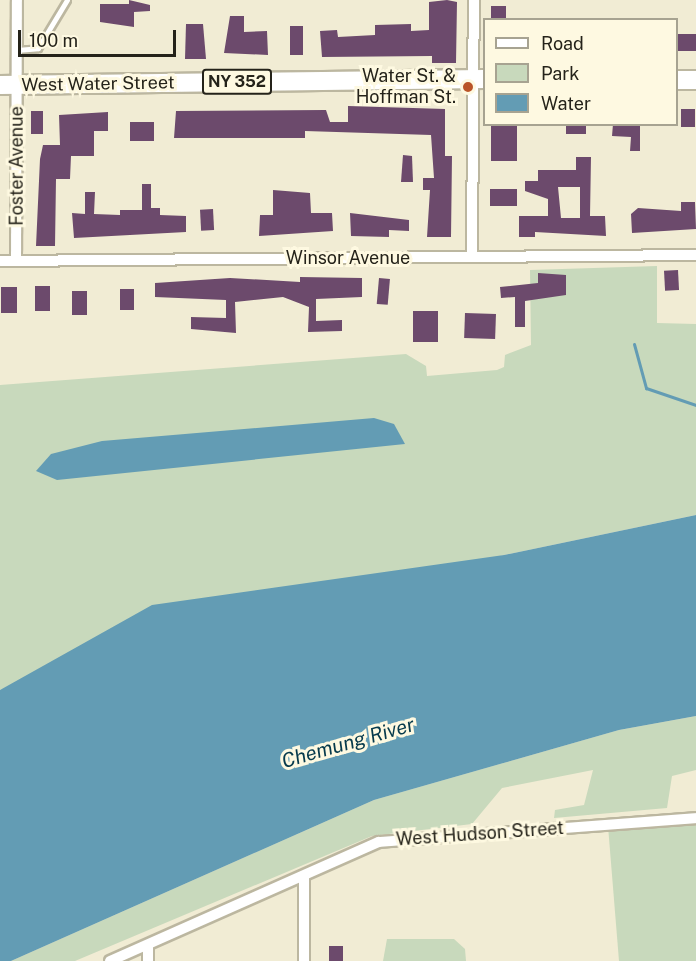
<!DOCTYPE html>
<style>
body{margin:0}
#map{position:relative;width:696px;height:961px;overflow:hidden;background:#f1ecd4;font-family:"Public Sans",sans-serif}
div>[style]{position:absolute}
.green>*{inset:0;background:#c8d9bc}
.water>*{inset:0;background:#639cb4}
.stream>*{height:3px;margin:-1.5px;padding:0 1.5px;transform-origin:1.5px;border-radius:1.5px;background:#639cb4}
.building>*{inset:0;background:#6c4a6c;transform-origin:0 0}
.roads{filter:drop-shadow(2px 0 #bcb7a0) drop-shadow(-2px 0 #bcb7a0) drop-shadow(0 2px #bcb7a0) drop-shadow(0 -2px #bcb7a0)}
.lane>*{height:5px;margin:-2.5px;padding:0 2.5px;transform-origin:2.5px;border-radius:2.5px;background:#fff}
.street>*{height:10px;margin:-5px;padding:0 5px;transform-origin:5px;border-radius:5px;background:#fff}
.primary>*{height:18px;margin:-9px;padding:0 9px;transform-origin:9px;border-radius:9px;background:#fff}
.dots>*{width:16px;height:16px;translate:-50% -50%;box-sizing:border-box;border:3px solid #fef9e1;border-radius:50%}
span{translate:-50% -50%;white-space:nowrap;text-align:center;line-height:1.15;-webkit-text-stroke:6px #fef9e1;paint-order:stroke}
.shield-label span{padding:2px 4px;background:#fef9e1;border:2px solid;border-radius:4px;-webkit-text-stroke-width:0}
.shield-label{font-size:16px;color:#25231a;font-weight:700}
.poi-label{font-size:18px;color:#25231a}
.right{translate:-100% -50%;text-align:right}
.street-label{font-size:18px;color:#25231a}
.water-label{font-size:20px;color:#063a4c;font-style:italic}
.legend{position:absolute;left:483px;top:18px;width:195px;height:108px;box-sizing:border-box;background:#fef9e1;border:2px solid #a7a391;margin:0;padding:8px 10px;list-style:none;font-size:18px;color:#25231a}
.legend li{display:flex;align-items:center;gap:12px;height:30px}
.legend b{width:30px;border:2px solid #a7a391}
.scale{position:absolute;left:18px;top:30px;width:158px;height:27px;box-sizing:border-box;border:3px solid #25231a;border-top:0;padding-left:8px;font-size:18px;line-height:21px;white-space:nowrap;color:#25231a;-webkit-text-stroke:4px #fef9e1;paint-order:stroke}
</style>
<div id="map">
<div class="green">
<div style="clip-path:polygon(657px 266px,657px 323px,696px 324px,696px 515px,504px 555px,0 690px,0 385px,406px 354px,426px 366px,427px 376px,497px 370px,504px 367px,505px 355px,531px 345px,530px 270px)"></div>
<div style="clip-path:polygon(696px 716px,696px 770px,672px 776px,667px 808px,554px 818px,555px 810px,584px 805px,593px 770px,502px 788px,472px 824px,372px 836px,75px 961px,11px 961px,374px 800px,619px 730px)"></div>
<div style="clip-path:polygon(696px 818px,696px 961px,619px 961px,608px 826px)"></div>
<div style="clip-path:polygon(387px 939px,454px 939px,465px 949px,466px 961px,383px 961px)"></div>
</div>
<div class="water">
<div style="clip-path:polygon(374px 418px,394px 424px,405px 444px,57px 480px,36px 471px,51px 454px,102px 441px)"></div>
<div style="clip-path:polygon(696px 515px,696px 716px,619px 730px,374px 800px,11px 961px,0 961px,0 690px,152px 605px,504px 555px)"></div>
</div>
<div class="stream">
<div style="left:634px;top:344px;width:46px;rotate:74.7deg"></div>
<div style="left:646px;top:388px;width:53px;rotate:18.8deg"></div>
</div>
<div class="building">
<div style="clip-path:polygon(129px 0,150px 5px,150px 11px,134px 12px,134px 27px,100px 22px,100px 4px,129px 4px)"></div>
<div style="clip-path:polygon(447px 0,457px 2px,456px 63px,432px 63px,432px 56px,322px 57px,320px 31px,337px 30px,338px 37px,375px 35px,375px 25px,411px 24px,411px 31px,429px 30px,429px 2px)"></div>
<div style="left:491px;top:6px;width:15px;height:14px"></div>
<div style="clip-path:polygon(230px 16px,244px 16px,244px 32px,267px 31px,268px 55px,224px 53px)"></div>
<div style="clip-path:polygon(186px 24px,203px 24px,206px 59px,185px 59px)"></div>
<div style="left:290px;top:26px;width:13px;height:29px"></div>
<div style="left:696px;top:34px;width:17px;height:20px;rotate:90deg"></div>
<div style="clip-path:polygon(348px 106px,445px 109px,445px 156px,452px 156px,451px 237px,427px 237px,430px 190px,423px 190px,423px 178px,434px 178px,431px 135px,305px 131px,305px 138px,174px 138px,176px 111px,326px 110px,330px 122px,348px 122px)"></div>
<div style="left:681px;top:109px;width:14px;height:18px"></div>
<div style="left:31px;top:111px;width:12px;height:23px"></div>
<div style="clip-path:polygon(108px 112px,108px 131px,94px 131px,94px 156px,71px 156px,70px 179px,56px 179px,55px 246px,36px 246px,40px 159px,43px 145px,60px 145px,59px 115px)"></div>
<div style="left:130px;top:122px;width:24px;height:19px"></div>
<div style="left:491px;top:124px;width:26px;height:37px"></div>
<div style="left:566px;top:124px;width:20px;height:10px"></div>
<div style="clip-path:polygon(613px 124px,640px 124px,640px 151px,630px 151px,631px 137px,612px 136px)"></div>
<div style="clip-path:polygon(403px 155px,412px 156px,413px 182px,401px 182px)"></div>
<div style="clip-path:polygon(evenodd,576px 157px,591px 157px,590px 216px,605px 216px,606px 236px,535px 232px,535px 237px,519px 237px,519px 216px,548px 216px,548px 199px,525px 191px,525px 181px,538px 181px,538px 170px,576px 170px,576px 157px,558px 187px,580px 187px,580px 218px,561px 218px,558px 187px)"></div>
<div style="clip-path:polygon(142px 184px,151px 184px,151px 208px,160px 208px,160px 215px,186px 216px,186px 232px,74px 238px,72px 213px,85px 214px,85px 192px,95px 192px,94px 214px,120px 215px,120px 210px,142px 210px)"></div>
<div style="left:490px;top:189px;width:27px;height:17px"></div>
<div style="clip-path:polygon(273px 190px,310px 193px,311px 213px,332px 213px,333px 231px,259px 236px,260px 215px,273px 215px)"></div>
<div style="clip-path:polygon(681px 202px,695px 202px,696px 229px,632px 233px,631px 214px,638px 208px,681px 211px)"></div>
<div style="left:213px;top:209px;width:21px;height:13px;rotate:87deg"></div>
<div style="clip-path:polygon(350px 213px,409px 220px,409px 231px,389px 230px,389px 237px,351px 236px)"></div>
<div style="left:678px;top:270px;width:20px;height:14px;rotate:87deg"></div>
<div style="clip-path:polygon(538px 273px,566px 275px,566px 295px,525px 301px,525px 327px,515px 327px,515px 297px,501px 298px,500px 287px,538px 283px)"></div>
<div style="clip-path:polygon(300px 277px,362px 278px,362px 297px,316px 299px,316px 321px,342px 320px,342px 331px,308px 332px,309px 307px,283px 297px,235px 302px,236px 333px,191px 329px,191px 317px,226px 318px,226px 300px,155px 297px,155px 283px,230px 278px,300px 282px)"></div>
<div style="left:379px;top:278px;width:11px;height:26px;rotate:5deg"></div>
<div style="left:35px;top:286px;width:15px;height:25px"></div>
<div style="left:1px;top:287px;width:16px;height:26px"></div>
<div style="left:120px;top:289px;width:14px;height:21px"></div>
<div style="left:87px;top:291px;width:24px;height:15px;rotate:90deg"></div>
<div style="left:413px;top:311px;width:25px;height:31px"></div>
<div style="left:465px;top:313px;width:31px;height:25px;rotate:2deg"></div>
<div style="left:329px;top:946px;width:14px;height:15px"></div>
</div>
<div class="roads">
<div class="lane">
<div style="left:17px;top:50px;width:21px;rotate:-5deg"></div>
<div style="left:38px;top:48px;width:56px;rotate:-58.9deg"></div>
</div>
<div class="street">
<div style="left:472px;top:257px;width:257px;rotate:-89.6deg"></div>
<div style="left:0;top:261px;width:696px;rotate:-0.49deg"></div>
<div style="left:16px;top:261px;width:261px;rotate:-89.8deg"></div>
<div style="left:304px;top:878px;width:83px;rotate:90deg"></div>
<div style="left:110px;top:961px;width:294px;rotate:-23.9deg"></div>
<div style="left:379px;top:842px;width:318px;rotate:-4.3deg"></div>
<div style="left:148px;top:961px;width:16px;rotate:-90deg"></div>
</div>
<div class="primary">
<div style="left:676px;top:80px;width:20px"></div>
<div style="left:0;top:85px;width:484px;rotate:-0.7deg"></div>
</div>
</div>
<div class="dots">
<div style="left:468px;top:87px;background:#ba5428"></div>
</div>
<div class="shield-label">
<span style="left:237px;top:82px">NY 352</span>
</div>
<div class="poi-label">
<span class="right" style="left:456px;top:87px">Water St. &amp;<br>Hoffman St.</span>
</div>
<div class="street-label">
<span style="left:98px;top:84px;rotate:-1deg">West Water Street</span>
<span style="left:17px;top:166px;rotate:-90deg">Foster Avenue</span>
<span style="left:348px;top:258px">Winsor Avenue</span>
<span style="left:480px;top:834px;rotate:-4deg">West Hudson Street</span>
</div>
<div class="water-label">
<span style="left:348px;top:743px;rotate:-16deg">Chemung River</span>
</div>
<ul class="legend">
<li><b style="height:8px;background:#fff"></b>Road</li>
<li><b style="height:16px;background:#c8d9bc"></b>Park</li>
<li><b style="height:16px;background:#639cb4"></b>Water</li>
</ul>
<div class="scale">100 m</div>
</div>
